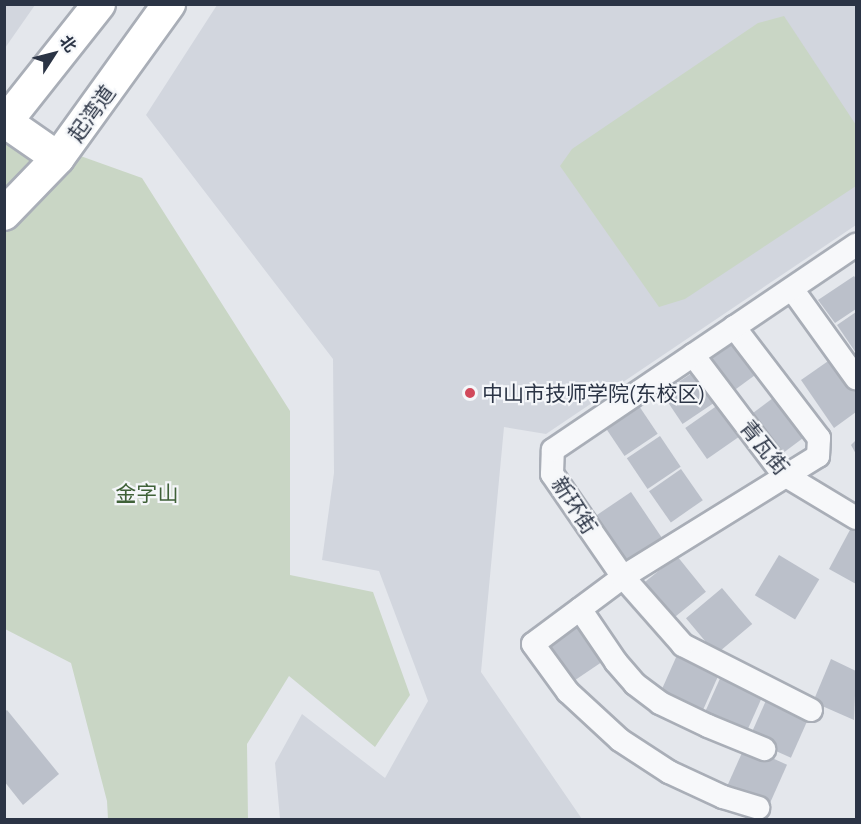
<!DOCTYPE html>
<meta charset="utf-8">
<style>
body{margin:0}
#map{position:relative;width:861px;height:824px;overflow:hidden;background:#e4e7ec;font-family:Ubuntu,"Noto Sans SC",sans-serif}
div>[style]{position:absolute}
.built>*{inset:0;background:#d2d6de}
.green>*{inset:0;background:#c9d6c5}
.building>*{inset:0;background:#bbc0ca;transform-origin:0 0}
.roads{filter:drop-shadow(2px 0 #a9aeb7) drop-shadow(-2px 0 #a9aeb7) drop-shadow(0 2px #a9aeb7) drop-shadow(0 -2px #a9aeb7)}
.minor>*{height:22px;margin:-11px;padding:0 11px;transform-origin:11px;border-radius:11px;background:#f7f8fa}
.secondary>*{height:32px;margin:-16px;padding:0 16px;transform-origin:16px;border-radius:16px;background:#fff}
.dots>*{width:16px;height:16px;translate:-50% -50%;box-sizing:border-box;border:3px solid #f4f6f9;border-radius:50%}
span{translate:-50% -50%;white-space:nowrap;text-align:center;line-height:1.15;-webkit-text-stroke:4.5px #f4f6f9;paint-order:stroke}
.street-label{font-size:21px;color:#2b3445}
.poi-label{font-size:21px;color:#2b3445}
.left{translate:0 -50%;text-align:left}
.park-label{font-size:21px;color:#3f6138}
.frame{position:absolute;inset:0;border:6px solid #2b3445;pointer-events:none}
.north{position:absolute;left:24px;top:24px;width:60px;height:60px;-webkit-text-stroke:4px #f4f6f9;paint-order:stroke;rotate:54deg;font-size:16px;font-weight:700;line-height:24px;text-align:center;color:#2b3445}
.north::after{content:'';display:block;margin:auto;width:21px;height:27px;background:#2b3445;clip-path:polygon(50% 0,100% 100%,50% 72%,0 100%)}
</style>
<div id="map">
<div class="built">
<div style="clip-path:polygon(5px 4px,35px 5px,5px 48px,4px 5px)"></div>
<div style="clip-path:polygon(217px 5px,856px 5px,856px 225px,546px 434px,504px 427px,481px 672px,582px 819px,280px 819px,275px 763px,302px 714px,385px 778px,428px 701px,379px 571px,322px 560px,334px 473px,333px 359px,146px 115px)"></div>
</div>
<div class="green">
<div style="clip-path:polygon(784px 16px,856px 125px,856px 186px,685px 299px,659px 307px,560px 166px,572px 149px,758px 23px)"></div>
<div style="clip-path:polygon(5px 129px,142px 178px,290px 411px,290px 575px,373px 592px,410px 695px,375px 747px,289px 676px,247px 744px,248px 819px,108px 819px,107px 801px,71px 663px,5px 629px)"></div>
</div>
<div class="building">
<div style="clip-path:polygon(854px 276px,856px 279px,856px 309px,835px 323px,818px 300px)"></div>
<div style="clip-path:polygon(856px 312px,856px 353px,837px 325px)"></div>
<div style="left:736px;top:337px;width:42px;height:39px;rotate:54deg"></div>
<div style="clip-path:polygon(834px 357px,856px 388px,856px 412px,834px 428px,801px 380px)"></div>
<div style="left:695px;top:371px;width:37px;height:40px;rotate:56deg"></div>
<div style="left:777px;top:395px;width:50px;height:33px;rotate:53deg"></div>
<div style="left:637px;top:403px;width:37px;height:40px;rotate:56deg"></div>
<div style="left:718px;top:405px;width:38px;height:40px;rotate:55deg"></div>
<div style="left:660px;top:436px;width:37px;height:40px;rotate:56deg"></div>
<div style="clip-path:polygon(856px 440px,856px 454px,851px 445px)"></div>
<div style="left:681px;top:469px;width:38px;height:39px;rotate:55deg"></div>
<div style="left:631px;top:492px;width:60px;height:45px;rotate:56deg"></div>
<div style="clip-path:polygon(851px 528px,856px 531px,856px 584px,829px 569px)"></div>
<div style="left:779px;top:555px;width:47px;height:47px;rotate:31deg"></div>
<div style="left:677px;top:556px;width:46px;height:46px;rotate:51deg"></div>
<div style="left:722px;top:588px;width:47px;height:47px;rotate:50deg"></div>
<div style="left:580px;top:620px;width:47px;height:46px;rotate:56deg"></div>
<div style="left:678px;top:653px;width:46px;height:47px;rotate:24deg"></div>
<div style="clip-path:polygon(831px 659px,856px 671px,854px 720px,813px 702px)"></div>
<div style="left:722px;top:674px;width:46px;height:46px;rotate:24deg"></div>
<div style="left:768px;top:696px;width:46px;height:47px;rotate:24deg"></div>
<div style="clip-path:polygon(7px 710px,59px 774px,23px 805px,4px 781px,4px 712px)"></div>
<div style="left:745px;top:746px;width:46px;height:47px;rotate:24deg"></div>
</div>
<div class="roads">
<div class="minor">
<div style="left:792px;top:289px;width:110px;rotate:54.3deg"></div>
<div style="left:734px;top:327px;width:140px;rotate:52.6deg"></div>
<div style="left:819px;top:438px;width:18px;rotate:93deg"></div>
<div style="left:818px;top:456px;width:229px;rotate:148.2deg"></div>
<div style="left:623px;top:577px;width:112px;rotate:143.3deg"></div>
<div style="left:533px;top:644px;width:59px;rotate:53.9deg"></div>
<div style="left:568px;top:692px;width:71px;rotate:42.7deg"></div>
<div style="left:620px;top:740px;width:59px;rotate:33.1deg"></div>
<div style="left:669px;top:772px;width:60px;rotate:24.8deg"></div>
<div style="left:723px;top:797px;width:37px;rotate:17deg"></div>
<div style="left:693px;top:355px;width:149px;rotate:52.9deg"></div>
<div style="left:783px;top:474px;width:85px;rotate:31.1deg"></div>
<div style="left:580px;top:609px;width:64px;rotate:55.8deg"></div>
<div style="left:616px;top:662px;width:29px;rotate:49deg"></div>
<div style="left:635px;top:684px;width:31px;rotate:37deg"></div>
<div style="left:660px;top:703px;width:53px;rotate:25.6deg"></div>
<div style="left:708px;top:726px;width:61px;rotate:22.3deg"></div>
<div style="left:811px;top:710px;width:144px;rotate:-153.1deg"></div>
<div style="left:683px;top:645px;width:91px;rotate:-131.4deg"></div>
<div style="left:623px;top:577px;width:125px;rotate:-124.6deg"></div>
<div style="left:552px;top:474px;width:24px;rotate:-88deg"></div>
<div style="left:553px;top:450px;width:366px;rotate:-34.1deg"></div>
</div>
<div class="secondary">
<div style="left:6px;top:122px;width:63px;rotate:34.7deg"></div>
<div style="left:4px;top:124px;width:153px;rotate:-51.6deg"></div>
<div style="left:4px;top:214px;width:78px;rotate:-46deg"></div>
<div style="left:58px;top:158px;width:190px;rotate:-54.2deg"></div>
</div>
</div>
<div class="dots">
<div style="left:470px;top:393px;background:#d1495b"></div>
</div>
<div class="street-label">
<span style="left:91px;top:113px;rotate:-54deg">起湾道</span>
<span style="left:765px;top:447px;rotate:51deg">青瓦街</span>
<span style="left:575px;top:505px;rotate:57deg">新环街</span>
</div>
<div class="poi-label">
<span class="left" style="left:482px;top:393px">中山市技师学院(东校区)</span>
</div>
<div class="park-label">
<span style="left:147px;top:493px">金字山</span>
</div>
<div class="frame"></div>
<div class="north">北</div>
</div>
